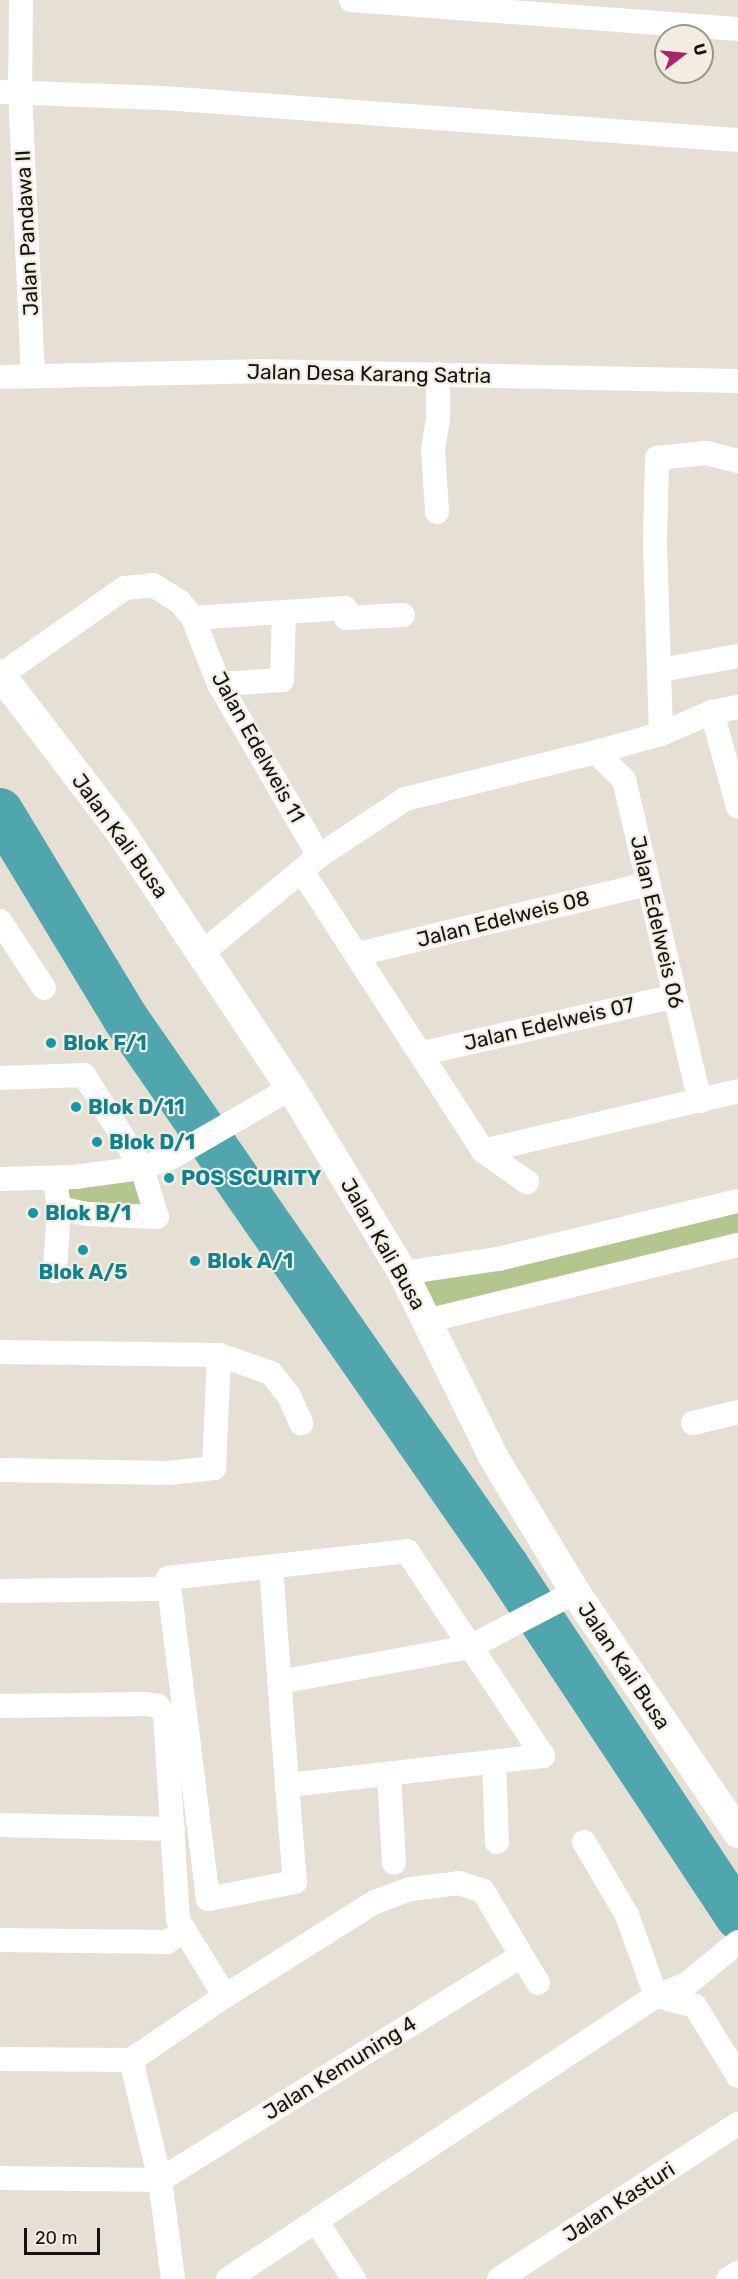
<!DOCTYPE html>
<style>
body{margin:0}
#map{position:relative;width:738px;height:2279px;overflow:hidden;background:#e6dfd4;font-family:Rubik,sans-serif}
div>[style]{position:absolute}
.green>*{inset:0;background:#b2c68e}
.river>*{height:46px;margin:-23px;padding:0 23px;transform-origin:23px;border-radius:23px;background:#4fa7ad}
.minor>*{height:24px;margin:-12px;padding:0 12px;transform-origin:12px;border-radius:12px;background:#fff}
.tertiary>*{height:30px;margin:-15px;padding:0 15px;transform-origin:15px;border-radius:15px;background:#fff}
.dots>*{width:16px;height:16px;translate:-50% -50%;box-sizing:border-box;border:3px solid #f3ede1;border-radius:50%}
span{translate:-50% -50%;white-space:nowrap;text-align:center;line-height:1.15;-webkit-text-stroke:4.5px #f3ede1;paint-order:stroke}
.street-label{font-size:21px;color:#161410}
.culture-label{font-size:21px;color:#0d838f;font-weight:700}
.left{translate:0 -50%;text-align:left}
.north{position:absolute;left:654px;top:24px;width:60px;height:60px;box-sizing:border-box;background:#f3ede1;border:2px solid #9b968d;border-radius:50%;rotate:74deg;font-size:16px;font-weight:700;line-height:24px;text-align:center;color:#161410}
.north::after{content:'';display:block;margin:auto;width:21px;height:27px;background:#aa246b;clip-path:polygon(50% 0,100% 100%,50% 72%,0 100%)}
.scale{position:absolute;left:24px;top:2228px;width:76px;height:27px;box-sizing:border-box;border:3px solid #161410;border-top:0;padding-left:8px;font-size:18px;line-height:21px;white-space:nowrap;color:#161410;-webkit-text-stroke:4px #f3ede1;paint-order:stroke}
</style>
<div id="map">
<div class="green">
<div style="clip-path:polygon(142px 1168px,157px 1217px,59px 1208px,55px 1178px)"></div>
<div style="clip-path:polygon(738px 1201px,738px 1245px,426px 1321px,403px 1273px)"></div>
</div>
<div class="river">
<div style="left:0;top:811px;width:243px;rotate:58.8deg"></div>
<div style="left:126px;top:1019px;width:666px;rotate:55.21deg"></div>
<div style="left:506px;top:1566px;width:421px;rotate:56.5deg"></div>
</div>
<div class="minor">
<div style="left:21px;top:0;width:91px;rotate:90.6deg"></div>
<div style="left:20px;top:91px;width:284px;rotate:87.4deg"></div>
<div style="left:351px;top:0;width:388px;rotate:4.3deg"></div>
<div style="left:0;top:92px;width:163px;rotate:2.1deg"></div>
<div style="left:163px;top:98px;width:577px;rotate:4.18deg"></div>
<div style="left:0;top:377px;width:257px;rotate:-1.3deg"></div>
<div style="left:257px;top:371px;width:481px;rotate:1.2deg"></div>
<div style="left:437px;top:512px;width:64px;rotate:-93.6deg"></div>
<div style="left:433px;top:448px;width:29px;rotate:-80deg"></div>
<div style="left:438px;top:419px;width:45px;rotate:-90deg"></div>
<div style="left:193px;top:618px;width:152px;rotate:-3.8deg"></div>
<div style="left:345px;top:608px;width:10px;rotate:84deg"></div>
<div style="left:346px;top:618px;width:57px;rotate:-3deg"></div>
<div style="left:661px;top:670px;width:78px;rotate:-10.3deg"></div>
<div style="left:1px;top:675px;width:151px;rotate:-35.1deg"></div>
<div style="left:125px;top:588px;width:28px;rotate:-6deg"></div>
<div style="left:153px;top:585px;width:32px;rotate:32deg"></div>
<div style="left:180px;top:602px;width:21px;rotate:51deg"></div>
<div style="left:193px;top:618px;width:71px;rotate:68.5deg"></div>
<div style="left:219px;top:684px;width:199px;rotate:59.8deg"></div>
<div style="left:219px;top:684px;width:63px;rotate:-3.6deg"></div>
<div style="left:282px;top:680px;width:67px;rotate:-88.3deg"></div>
<div style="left:712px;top:712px;width:98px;rotate:74.7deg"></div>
<div style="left:661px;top:734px;width:190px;rotate:-91.8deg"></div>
<div style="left:655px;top:544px;width:86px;rotate:-88.7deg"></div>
<div style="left:657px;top:458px;width:49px;rotate:-5.8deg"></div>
<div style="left:706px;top:453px;width:33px;rotate:14deg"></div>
<div style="left:596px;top:752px;width:40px;rotate:45deg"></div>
<div style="left:624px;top:780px;width:330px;rotate:76.7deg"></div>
<div style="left:302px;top:871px;width:333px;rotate:57.1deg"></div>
<div style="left:483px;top:1151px;width:54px;rotate:35.2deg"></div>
<div style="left:0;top:921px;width:80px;rotate:56.7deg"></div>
<div style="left:202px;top:953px;width:152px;rotate:-39.7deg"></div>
<div style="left:319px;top:856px;width:103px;rotate:-33.5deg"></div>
<div style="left:405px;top:799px;width:197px;rotate:-13.8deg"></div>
<div style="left:596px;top:752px;width:67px;rotate:-15.5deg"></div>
<div style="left:661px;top:734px;width:56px;rotate:-23.3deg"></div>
<div style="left:712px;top:712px;width:26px;rotate:-11deg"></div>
<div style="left:358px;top:954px;width:298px;rotate:-13.6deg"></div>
<div style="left:423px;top:1053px;width:258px;rotate:-12.7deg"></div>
<div style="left:0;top:1078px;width:84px;rotate:-2deg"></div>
<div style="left:84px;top:1075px;width:110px;rotate:58.1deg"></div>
<div style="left:142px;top:1168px;width:32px;rotate:-20deg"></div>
<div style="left:172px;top:1157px;width:138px;rotate:-30.1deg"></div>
<div style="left:483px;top:1151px;width:262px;rotate:-13.2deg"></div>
<div style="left:0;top:1179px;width:75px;rotate:-1.5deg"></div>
<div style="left:75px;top:1177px;width:68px;rotate:-7.7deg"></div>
<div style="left:142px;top:1168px;width:51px;rotate:73deg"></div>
<div style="left:157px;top:1217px;width:70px;rotate:-177.5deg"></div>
<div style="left:87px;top:1214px;width:29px;rotate:-168deg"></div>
<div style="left:59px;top:1208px;width:30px;rotate:-98deg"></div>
<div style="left:55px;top:1271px;width:63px;rotate:-86.4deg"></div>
<div style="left:403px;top:1273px;width:96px;rotate:-8.4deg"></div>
<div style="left:498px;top:1259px;width:247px;rotate:-13.6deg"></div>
<div style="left:426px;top:1321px;width:321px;rotate:-13.7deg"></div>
<div style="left:0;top:1352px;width:219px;rotate:0.8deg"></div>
<div style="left:219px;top:1355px;width:113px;rotate:92.5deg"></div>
<div style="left:214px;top:1468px;width:46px;rotate:173.8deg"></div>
<div style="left:168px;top:1473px;width:168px;rotate:-179deg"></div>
<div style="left:219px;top:1355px;width:55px;rotate:19.1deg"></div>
<div style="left:271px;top:1373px;width:29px;rotate:52deg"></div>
<div style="left:289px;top:1396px;width:30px;rotate:66deg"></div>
<div style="left:693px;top:1423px;width:46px;rotate:-13.7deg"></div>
<div style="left:271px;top:1567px;width:219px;rotate:85.8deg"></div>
<div style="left:287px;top:1785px;width:97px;rotate:85.3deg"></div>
<div style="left:295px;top:1882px;width:89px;rotate:168.9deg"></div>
<div style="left:208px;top:1899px;width:323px;rotate:-97.1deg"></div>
<div style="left:168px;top:1578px;width:241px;rotate:-6.4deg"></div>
<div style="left:407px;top:1551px;width:246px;rotate:56.4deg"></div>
<div style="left:543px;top:1756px;width:258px;rotate:173.5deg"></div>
<div style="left:0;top:1591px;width:156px;rotate:-0.7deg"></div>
<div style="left:279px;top:1682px;width:194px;rotate:-10.4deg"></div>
<div style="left:470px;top:1647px;width:119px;rotate:-27.6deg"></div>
<div style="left:0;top:1706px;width:146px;rotate:-0.8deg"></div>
<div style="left:146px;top:1704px;width:12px;rotate:9deg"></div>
<div style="left:158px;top:1706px;width:11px;rotate:49deg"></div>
<div style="left:165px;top:1714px;width:206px;rotate:86.4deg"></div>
<div style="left:178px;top:1920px;width:89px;rotate:58.3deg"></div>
<div style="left:494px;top:1762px;width:80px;rotate:87.9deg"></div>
<div style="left:389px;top:1774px;width:89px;rotate:86.8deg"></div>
<div style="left:0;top:1825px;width:173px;rotate:1.3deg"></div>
<div style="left:584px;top:1842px;width:85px;rotate:59.5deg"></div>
<div style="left:627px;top:1915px;width:86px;rotate:70.3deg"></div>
<div style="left:656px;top:1996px;width:40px;rotate:14.4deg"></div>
<div style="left:695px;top:2006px;width:82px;rotate:58.4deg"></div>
<div style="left:0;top:1940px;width:167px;rotate:0.7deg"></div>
<div style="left:167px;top:1942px;width:19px;rotate:-32deg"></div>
<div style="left:0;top:2059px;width:131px;rotate:0.4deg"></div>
<div style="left:131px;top:2060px;width:114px;rotate:-34.2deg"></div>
<div style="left:225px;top:1996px;width:177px;rotate:-32.1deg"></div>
<div style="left:375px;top:1902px;width:38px;rotate:-20deg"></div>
<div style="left:411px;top:1889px;width:48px;rotate:-7.1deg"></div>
<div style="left:459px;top:1883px;width:25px;rotate:18deg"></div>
<div style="left:483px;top:1891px;width:107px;rotate:59.1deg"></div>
<div style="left:131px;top:2060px;width:123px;rotate:76.4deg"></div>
<div style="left:160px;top:2180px;width:100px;rotate:82.5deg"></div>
<div style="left:0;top:2178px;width:160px;rotate:0.7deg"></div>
<div style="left:160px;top:2180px;width:425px;rotate:-31.8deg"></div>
<div style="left:316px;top:2221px;width:69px;rotate:56.8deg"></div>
<div style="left:228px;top:2279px;width:513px;rotate:-33.47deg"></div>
<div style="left:656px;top:1996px;width:33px;rotate:-21deg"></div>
<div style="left:687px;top:1984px;width:66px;rotate:-39.5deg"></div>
<div style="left:499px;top:2279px;width:285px;rotate:-33deg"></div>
<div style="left:728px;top:2279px;width:12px;rotate:-31deg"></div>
</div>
<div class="tertiary">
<div style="left:0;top:674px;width:198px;rotate:52.6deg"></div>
<div style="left:120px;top:831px;width:309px;rotate:56.4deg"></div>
<div style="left:291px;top:1088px;width:216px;rotate:58.8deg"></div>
<div style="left:403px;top:1273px;width:206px;rotate:63.8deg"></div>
<div style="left:494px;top:1458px;width:157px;rotate:58.8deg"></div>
<div style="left:575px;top:1592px;width:291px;rotate:55.9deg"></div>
</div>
<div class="dots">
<div style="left:51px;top:1043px;background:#0f9aa8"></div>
<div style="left:76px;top:1107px;background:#0f9aa8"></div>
<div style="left:97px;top:1142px;background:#0f9aa8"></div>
<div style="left:169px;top:1178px;background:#0f9aa8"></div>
<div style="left:33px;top:1213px;background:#0f9aa8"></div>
<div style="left:83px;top:1250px;background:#0f9aa8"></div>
<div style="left:195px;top:1261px;background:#0f9aa8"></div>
</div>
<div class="street-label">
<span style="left:27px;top:233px;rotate:-93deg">Jalan Pandawa II</span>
<span style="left:369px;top:374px;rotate:1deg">Jalan Desa Karang Satria</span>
<span style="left:258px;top:747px;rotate:61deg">Jalan Edelweis 11</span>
<span style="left:120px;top:836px;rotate:54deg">Jalan Kali Busa</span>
<span style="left:503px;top:919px;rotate:-14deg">Jalan Edelweis 08</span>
<span style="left:657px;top:922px;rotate:77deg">Jalan Edelweis 06</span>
<span style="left:549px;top:1024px;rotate:-13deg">Jalan Edelweis 07</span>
<span style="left:383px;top:1244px;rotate:60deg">Jalan Kali Busa</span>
<span style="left:624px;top:1666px;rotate:56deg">Jalan Kali Busa</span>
<span style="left:340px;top:2068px;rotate:-32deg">Jalan Kemuning 4</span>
<span style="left:619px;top:2202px;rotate:-33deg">Jalan Kasturi</span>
</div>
<div class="culture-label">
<span class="left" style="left:63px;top:1043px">Blok F/1</span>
<span class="left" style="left:88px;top:1107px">Blok D/11</span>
<span class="left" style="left:109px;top:1142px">Blok D/1</span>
<span class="left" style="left:181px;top:1178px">POS SCURITY</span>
<span class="left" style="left:45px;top:1213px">Blok B/1</span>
<span class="left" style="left:207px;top:1261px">Blok A/1</span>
<span style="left:83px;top:1272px">Blok A/5</span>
</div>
<div class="north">U</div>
<div class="scale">20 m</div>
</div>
